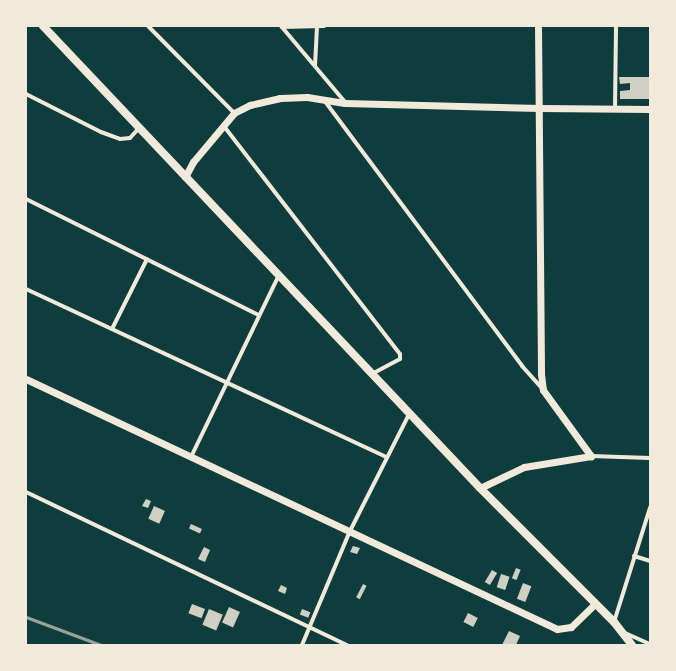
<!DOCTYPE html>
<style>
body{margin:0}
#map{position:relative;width:676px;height:671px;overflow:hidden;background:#0f3d3e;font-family:Signika,sans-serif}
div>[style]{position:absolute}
.building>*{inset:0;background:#cfcfc3;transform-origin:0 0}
.minor>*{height:4px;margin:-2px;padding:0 2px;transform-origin:2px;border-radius:2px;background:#f1e9da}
.tertiary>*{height:7px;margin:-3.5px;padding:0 3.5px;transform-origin:3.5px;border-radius:3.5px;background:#f1e9da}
.secondary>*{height:8px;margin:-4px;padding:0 4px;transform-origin:4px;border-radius:4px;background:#f1e9da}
.rail>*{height:3px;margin:-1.5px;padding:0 1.5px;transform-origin:1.5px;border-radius:1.5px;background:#97a49c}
span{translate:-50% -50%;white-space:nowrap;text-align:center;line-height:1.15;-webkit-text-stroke:3px #f1e9da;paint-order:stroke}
.frame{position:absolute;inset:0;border:27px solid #f1e9da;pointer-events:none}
</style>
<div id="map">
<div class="building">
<div style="clip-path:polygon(619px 77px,650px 77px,650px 99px,620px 99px,620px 91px,630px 90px,630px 83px,620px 84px)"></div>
<div style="clip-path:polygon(146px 499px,151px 501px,148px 508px,142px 506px)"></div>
<div style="left:154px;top:506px;width:12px;height:14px;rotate:24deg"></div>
<div style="left:191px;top:524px;width:12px;height:5px;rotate:24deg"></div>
<div style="clip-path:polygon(353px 546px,360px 548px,357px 554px,350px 552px)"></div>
<div style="clip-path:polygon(204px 547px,210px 550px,205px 562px,198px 559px)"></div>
<div style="left:516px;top:568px;width:5px;height:11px;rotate:22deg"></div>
<div style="left:492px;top:570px;width:6px;height:14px;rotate:31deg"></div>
<div style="left:501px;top:574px;width:9px;height:14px;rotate:18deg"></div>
<div style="left:523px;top:583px;width:9px;height:17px;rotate:21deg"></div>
<div style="left:363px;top:584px;width:4px;height:15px;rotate:27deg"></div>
<div style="clip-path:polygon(281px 585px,287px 588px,285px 594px,278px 591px)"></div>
<div style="left:192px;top:604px;width:14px;height:10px;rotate:21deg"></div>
<div style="left:229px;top:607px;width:12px;height:17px;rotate:24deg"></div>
<div style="left:209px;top:609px;width:15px;height:17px;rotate:23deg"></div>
<div style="left:302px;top:609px;width:9px;height:6px;rotate:21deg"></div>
<div style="left:468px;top:613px;width:11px;height:10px;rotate:27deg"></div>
<div style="clip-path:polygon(509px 631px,520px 636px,516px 645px,502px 645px)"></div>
</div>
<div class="minor">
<div style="left:148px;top:26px;width:122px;rotate:45.3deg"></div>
<div style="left:281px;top:26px;width:99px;rotate:49.9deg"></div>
<div style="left:282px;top:27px;width:42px;rotate:-1.4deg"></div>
<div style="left:315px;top:66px;width:40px;rotate:-87.1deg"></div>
<div style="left:26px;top:94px;width:84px;rotate:26.9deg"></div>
<div style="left:101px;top:132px;width:20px;rotate:20deg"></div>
<div style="left:120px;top:139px;width:10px;rotate:-6deg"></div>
<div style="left:130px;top:138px;width:13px;rotate:-48deg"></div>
<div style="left:324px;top:100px;width:332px;rotate:53.3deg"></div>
<div style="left:522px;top:366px;width:30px;rotate:48deg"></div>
<div style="left:615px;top:109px;width:83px;rotate:-89.3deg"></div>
<div style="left:223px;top:125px;width:289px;rotate:52.3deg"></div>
<div style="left:400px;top:354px;width:5px;rotate:90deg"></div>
<div style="left:400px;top:359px;width:32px;rotate:152deg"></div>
<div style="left:26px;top:199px;width:260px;rotate:26.5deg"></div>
<div style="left:26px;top:289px;width:397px;rotate:25deg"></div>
<div style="left:112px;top:329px;width:78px;rotate:-63.4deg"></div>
<div style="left:591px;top:456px;width:59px;rotate:1.9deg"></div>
<div style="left:191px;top:457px;width:202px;rotate:-64.2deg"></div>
<div style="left:26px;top:492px;width:356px;rotate:25.5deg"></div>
<div style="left:634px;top:556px;width:17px;rotate:17deg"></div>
<div style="left:614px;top:622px;width:120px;rotate:-72.5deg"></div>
<div style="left:625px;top:633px;width:27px;rotate:24deg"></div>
<div style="left:302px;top:645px;width:121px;rotate:-67.2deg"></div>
<div style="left:349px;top:533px;width:133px;rotate:-63.2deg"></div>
</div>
<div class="tertiary">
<div style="left:538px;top:26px;width:348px;rotate:89.5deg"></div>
<div style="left:541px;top:374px;width:16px;rotate:83deg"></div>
<div style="left:543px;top:390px;width:82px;rotate:54deg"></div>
<div style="left:185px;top:177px;width:17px;rotate:-62deg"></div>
<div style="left:193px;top:162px;width:64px;rotate:-50.1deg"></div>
<div style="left:234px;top:113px;width:18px;rotate:-27deg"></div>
<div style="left:250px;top:105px;width:31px;rotate:-13deg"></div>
<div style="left:280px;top:98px;width:27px;rotate:-2deg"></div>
<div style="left:307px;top:97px;width:38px;rotate:9deg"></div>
<div style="left:345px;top:103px;width:195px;rotate:1.5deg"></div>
<div style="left:540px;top:108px;width:110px;rotate:0.5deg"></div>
<div style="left:26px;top:379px;width:587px;rotate:25.21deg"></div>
<div style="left:557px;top:629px;width:14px;rotate:-8deg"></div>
<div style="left:571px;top:627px;width:33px;rotate:-44deg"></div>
<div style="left:480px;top:488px;width:49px;rotate:-25.5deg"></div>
<div style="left:524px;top:467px;width:68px;rotate:-9.3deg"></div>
</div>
<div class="secondary">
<div style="left:43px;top:26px;width:636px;rotate:46.59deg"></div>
<div style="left:480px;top:488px;width:190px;rotate:45deg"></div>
<div style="left:614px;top:622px;width:29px;rotate:52deg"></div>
</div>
<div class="rail">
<div style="left:26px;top:617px;width:80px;rotate:20.5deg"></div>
</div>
<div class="frame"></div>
</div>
